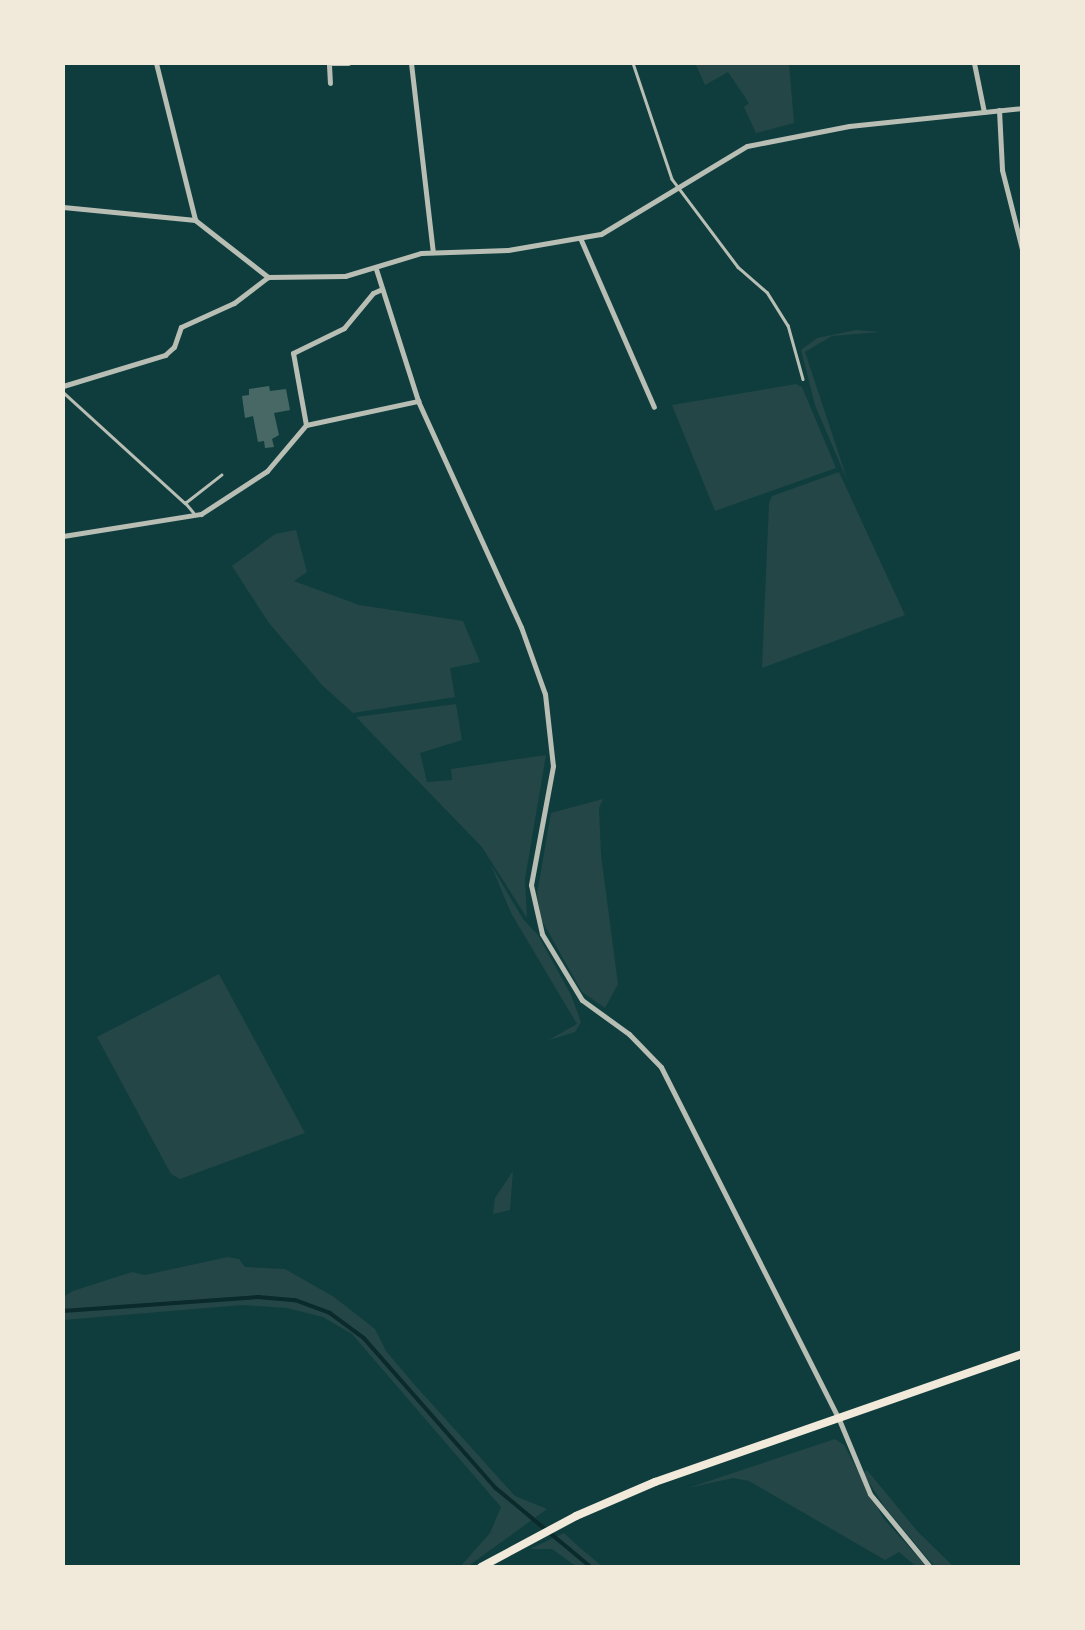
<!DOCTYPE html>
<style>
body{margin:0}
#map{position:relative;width:1085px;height:1630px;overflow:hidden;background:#0f3d3e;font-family:Raleway,sans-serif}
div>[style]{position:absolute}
.green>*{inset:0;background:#244646}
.stream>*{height:3.5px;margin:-1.75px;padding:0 1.75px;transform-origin:1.75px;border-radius:1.75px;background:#0a2a2b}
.building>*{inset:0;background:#486865}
.service>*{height:2.5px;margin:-1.25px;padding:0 1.25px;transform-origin:1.25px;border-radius:1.25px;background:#b8beb3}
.minor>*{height:5px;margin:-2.5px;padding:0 2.5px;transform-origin:2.5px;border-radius:2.5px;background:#b8beb3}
.secondary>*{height:8px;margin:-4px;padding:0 4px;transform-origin:4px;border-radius:4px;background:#f1e9da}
span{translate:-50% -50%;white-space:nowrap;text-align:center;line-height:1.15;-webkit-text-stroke:7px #f1e9da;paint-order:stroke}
.frame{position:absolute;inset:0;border:65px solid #f1e9da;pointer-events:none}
</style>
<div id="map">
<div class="green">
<div style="clip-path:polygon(695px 63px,789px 63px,794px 123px,756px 133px,744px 107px,749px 103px,728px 72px,705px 85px)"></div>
<div style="clip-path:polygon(856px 330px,880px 332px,832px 336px,805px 352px,848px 482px,815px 405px,801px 350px,817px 338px)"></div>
<div style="clip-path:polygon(796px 384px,802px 387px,836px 468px,715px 511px,672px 405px)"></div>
<div style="clip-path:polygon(839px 472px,905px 615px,762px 668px,769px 503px,772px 496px)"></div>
<div style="clip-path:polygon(296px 530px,307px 572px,294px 581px,359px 605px,463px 621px,480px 662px,450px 668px,455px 697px,353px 713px,322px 685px,269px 623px,232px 566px,275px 534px)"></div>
<div style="clip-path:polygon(456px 704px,462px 740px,420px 753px,427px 782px,452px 780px,451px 769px,546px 755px,525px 879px,527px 918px,482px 847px,356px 717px)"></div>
<div style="clip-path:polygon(603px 799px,599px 808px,601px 855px,618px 984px,605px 1008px,582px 992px,541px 919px,537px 894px,551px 813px)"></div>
<div style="clip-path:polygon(491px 865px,523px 919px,538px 935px,571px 995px,581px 1022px,575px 1032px,549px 1040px,577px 1024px,511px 913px)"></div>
<div style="clip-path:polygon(219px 974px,305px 1133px,180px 1179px,171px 1174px,97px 1037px)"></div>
<div style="clip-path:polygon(513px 1171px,510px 1210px,493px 1214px,495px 1198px)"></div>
<div style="clip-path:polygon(228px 1257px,239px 1259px,245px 1267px,285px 1269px,334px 1297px,375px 1329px,386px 1351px,412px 1382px,515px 1496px,547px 1509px,467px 1567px,460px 1567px,490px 1533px,501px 1507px,352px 1334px,323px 1317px,287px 1308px,242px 1305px,63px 1320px,63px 1297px,73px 1291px,132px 1272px,145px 1275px)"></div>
<div style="clip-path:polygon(835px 1439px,844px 1445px,883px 1518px,927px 1567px,917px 1567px,899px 1552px,885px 1560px,749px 1481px,733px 1478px,688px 1488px)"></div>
<div style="clip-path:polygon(867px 1470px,918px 1532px,954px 1567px,936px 1567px,927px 1558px,884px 1506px,863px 1473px)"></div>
<div style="clip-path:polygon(564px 1533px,579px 1547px,603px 1567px,577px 1567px,552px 1549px,530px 1549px)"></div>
</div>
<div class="stream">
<div style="left:63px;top:1311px;width:196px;rotate:-4.1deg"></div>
<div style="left:258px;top:1297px;width:37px;rotate:5deg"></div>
<div style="left:295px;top:1300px;width:37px;rotate:20deg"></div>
<div style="left:330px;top:1313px;width:42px;rotate:36.3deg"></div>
<div style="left:364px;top:1338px;width:200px;rotate:48.7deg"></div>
<div style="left:496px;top:1488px;width:124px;rotate:39.7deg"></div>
</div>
<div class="building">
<div style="clip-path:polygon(269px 386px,270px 391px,286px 389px,290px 410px,274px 413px,279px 435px,272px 439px,274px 447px,265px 448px,264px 441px,258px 442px,253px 416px,245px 418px,242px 396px,249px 395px,249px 389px)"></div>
</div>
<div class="service">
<div style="left:633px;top:63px;width:122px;rotate:71.4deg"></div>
<div style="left:672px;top:179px;width:110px;rotate:53.1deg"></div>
<div style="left:738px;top:267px;width:38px;rotate:41deg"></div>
<div style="left:767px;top:292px;width:39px;rotate:58deg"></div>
<div style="left:788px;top:325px;width:56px;rotate:74.5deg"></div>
<div style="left:63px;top:392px;width:165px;rotate:42.3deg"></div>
<div style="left:195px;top:515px;width:16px;rotate:-130deg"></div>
<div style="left:185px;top:503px;width:46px;rotate:-37.9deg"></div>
</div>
<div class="minor">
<div style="left:156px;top:63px;width:162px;rotate:76deg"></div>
<div style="left:329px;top:63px;width:19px"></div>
<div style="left:411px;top:63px;width:190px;rotate:83.4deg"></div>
<div style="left:974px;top:63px;width:50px;rotate:78.5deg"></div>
<div style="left:329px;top:65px;width:18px;rotate:87deg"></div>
<div style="left:999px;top:110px;width:60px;rotate:87.1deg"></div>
<div style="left:1002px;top:170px;width:81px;rotate:75.8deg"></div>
<div style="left:63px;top:207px;width:133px;rotate:5.6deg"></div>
<div style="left:195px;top:220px;width:93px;rotate:38deg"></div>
<div style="left:268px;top:277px;width:77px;rotate:-0.7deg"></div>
<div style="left:345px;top:276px;width:79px;rotate:-16.8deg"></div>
<div style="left:421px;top:253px;width:87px;rotate:-2deg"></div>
<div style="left:508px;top:250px;width:94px;rotate:-9.8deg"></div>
<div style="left:601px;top:234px;width:170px;rotate:-31.1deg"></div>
<div style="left:747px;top:146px;width:104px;rotate:-11.1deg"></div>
<div style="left:849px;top:126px;width:174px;rotate:-5.9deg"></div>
<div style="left:581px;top:240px;width:182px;rotate:66.4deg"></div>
<div style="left:376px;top:269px;width:139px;rotate:72.3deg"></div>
<div style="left:418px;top:401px;width:248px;rotate:65.5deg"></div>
<div style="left:521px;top:627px;width:71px;rotate:70.3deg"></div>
<div style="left:545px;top:694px;width:72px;rotate:83.7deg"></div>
<div style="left:553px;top:766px;width:121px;rotate:100.5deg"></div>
<div style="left:531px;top:885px;width:50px;rotate:77.3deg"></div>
<div style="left:542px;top:934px;width:77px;rotate:58.8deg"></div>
<div style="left:582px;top:1000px;width:58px;rotate:35.9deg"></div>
<div style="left:629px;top:1034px;width:46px;rotate:45.9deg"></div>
<div style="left:661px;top:1067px;width:392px;rotate:63.2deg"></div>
<div style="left:838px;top:1417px;width:83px;rotate:67.4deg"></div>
<div style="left:870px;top:1494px;width:94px;rotate:50.6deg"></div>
<div style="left:63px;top:386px;width:107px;rotate:-16.9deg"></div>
<div style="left:165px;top:355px;width:12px;rotate:-42deg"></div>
<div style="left:174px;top:347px;width:21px;rotate:-71deg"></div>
<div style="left:181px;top:327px;width:58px;rotate:-24.4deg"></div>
<div style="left:234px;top:303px;width:43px;rotate:-37.4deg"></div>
<div style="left:306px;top:425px;width:73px;rotate:-100.2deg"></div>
<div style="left:293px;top:353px;width:57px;rotate:-26.1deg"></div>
<div style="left:344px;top:328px;width:45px;rotate:-50.4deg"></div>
<div style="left:373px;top:293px;width:10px;rotate:-24deg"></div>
<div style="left:63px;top:536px;width:140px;rotate:-9.1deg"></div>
<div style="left:201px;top:514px;width:79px;rotate:-33.1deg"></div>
<div style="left:267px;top:471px;width:60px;rotate:-49.7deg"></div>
<div style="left:306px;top:425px;width:115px;rotate:-12.1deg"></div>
</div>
<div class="secondary">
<div style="left:481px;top:1567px;width:108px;rotate:-28.2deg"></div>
<div style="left:576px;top:1516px;width:86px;rotate:-23.3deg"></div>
<div style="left:655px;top:1482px;width:389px;rotate:-19.2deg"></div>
</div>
<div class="frame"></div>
</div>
